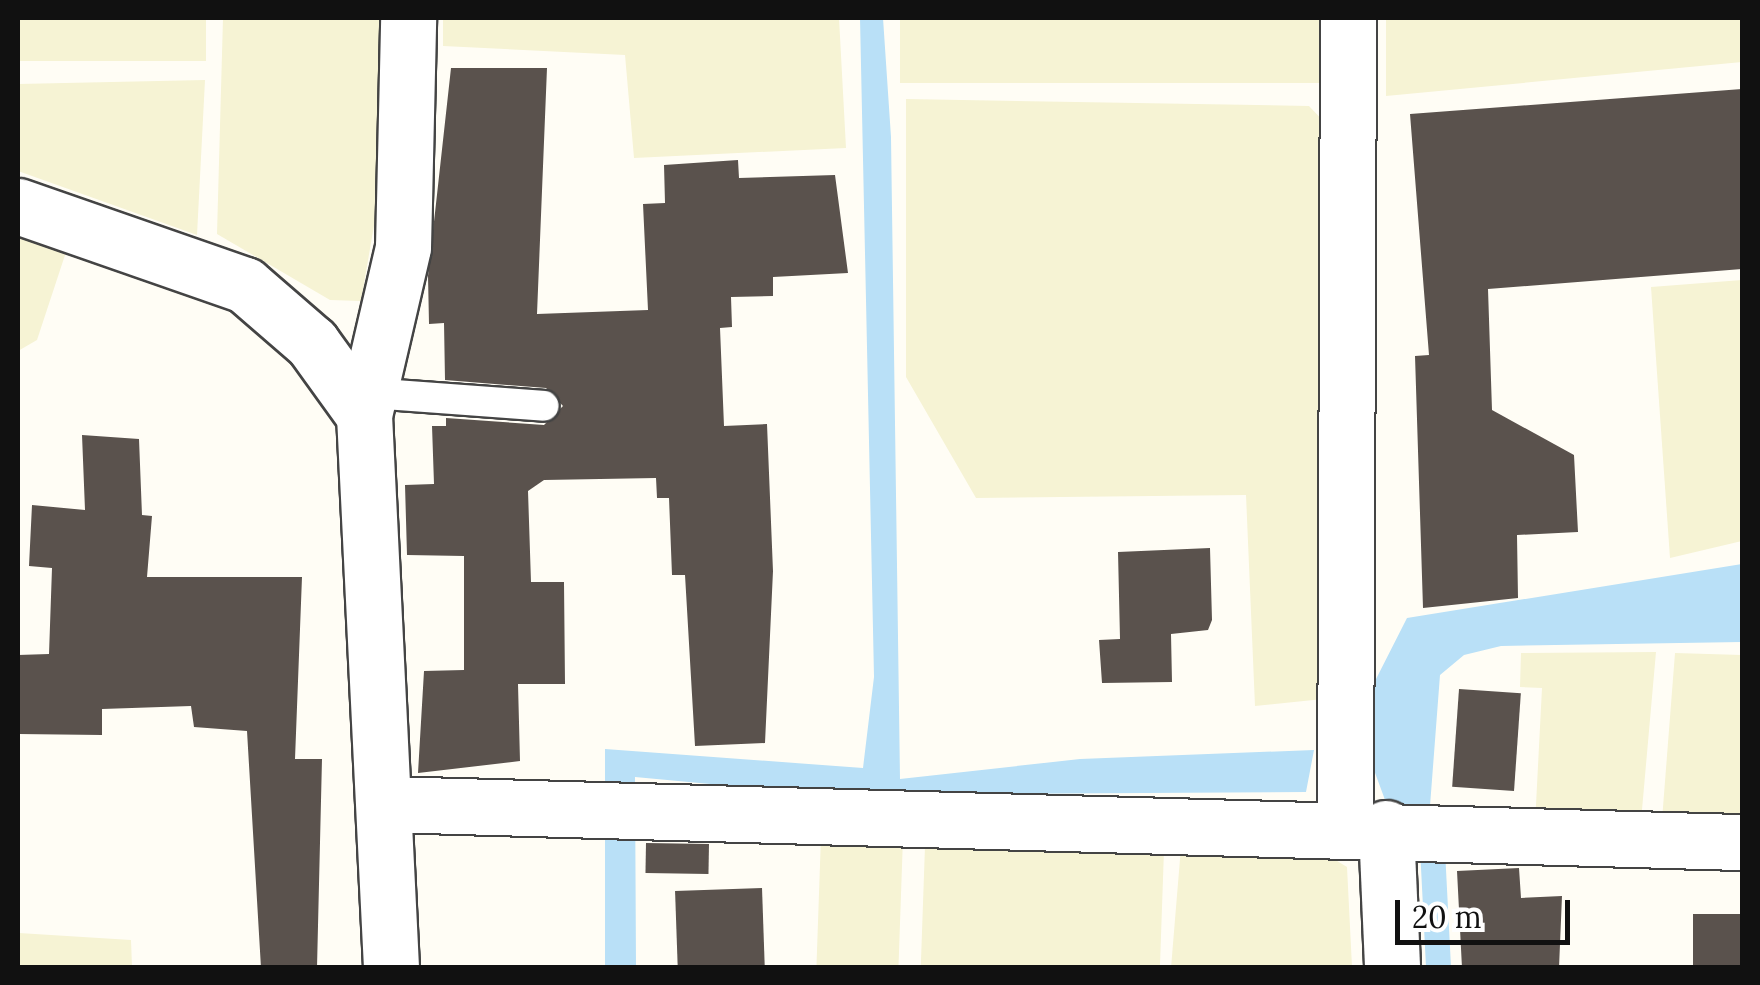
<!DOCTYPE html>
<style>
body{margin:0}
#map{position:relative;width:1760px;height:985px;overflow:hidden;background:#fffdf5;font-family:Lora,serif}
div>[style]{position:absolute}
.farmland>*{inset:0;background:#f6f3d4;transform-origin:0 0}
.water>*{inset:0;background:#b9e0f7}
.building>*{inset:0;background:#5a524d;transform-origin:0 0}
.roads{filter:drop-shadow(2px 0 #444) drop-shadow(-2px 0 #444) drop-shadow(0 2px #444) drop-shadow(0 -2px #444)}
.service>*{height:30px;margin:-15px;padding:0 15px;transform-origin:15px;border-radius:15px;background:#fff}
.minor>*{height:55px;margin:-27.5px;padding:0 27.5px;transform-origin:27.5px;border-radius:27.5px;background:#fff}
span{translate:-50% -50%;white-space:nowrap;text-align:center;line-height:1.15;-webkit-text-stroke:10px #fff;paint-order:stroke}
.frame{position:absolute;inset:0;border:20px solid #111;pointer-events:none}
.scale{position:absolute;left:1395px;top:900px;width:175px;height:45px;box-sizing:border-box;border:5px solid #111;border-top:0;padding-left:12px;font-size:30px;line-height:35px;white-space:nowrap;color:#111;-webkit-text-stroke:8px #fff;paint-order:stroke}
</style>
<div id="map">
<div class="farmland">
<div style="left:18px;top:18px;width:188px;height:43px"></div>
<div style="clip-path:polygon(223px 18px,384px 18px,376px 214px,361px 301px,330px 300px,217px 234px)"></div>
<div style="clip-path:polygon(443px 18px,839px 18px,846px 148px,634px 158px,625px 55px,443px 46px)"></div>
<div style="left:900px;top:18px;width:426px;height:65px"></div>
<div style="clip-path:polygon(1386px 18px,1742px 18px,1742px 62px,1386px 96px)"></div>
<div style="clip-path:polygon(205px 80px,197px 235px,18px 171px,18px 84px)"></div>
<div style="clip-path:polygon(906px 99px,1309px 106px,1330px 128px,1323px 699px,1255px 706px,1246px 495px,976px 498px,906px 377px)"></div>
<div style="clip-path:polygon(18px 234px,67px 249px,37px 340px,18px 351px)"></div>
<div style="clip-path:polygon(1742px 280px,1742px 541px,1670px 558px,1651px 287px)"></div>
<div style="clip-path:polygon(1656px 652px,1641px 821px,1535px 824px,1542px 688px,1520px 687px,1521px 653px)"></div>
<div style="clip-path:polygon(1675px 653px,1742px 655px,1742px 823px,1662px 820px)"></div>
<div style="left:821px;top:836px;width:82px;height:132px;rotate:2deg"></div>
<div style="left:925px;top:846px;width:239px;height:122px;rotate:2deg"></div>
<div style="clip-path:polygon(1181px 847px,1324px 853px,1347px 867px,1352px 967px,1171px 968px)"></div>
<div style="clip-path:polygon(19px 933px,131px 940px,132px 967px,18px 967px)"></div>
</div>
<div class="water">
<div style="clip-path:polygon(860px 18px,883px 18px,891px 137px,900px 779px,1080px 759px,1314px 750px,1306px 792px,827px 795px,635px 777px,636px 967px,605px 967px,605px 749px,863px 768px,874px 677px)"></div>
<div style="clip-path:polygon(1742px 564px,1742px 642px,1501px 646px,1464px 655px,1440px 675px,1430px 806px,1445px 850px,1451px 967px,1426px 967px,1418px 808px,1388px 808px,1371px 762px,1374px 683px,1407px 618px)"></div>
</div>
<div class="building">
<div style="clip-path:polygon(451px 68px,547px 68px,537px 314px,648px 310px,643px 204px,665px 203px,664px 165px,738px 160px,739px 178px,835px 175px,848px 273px,773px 277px,773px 296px,731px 297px,732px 327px,720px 328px,724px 426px,767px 424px,773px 571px,765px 743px,695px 746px,685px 575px,672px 575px,669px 498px,657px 498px,656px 478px,544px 480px,528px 491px,531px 582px,564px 582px,565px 684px,518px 684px,520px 761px,418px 773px,424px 671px,464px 670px,464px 556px,407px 555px,405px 485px,434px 484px,432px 426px,446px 426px,446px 418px,544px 425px,563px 406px,546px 388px,445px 380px,444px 323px,429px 324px,428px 276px)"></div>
<div style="clip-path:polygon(1742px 89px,1742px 269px,1488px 289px,1492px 410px,1574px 455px,1578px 532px,1517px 535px,1518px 598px,1423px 608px,1415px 356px,1429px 355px,1410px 114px)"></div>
<div style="clip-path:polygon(82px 435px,139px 439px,142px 515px,152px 516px,147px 577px,302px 577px,295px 759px,322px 759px,317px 968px,261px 968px,247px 731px,194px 727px,191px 706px,102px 709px,102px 735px,18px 734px,18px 655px,49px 654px,52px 568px,29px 566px,32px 505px,85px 510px)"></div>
<div style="clip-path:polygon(1210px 548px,1212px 620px,1208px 630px,1171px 634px,1172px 682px,1102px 683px,1099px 640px,1120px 639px,1118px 552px)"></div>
<div style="left:1459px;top:689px;width:62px;height:98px;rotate:4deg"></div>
<div style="left:646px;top:843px;width:63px;height:30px;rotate:1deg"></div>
<div style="clip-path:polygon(1519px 868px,1521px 898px,1562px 896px,1559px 968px,1462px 968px,1457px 871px)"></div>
<div style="left:762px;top:888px;width:77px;height:87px;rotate:88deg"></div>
<div style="left:1693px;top:914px;width:49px;height:54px"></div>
</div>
<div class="roads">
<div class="service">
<div style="left:369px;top:393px;width:175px;rotate:4.2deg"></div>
</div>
<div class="minor">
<div style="left:18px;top:206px;width:240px;rotate:19.2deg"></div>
<div style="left:245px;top:285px;width:89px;rotate:40.9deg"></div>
<div style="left:312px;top:343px;width:89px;rotate:54.2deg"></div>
<div style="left:364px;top:415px;width:554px;rotate:87.2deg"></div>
<div style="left:364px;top:415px;width:172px;rotate:-76.9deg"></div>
<div style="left:403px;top:247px;width:229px;rotate:-88.7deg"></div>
<div style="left:387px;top:804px;width:1356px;rotate:1.61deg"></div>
<div style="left:1345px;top:826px;width:808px;rotate:-89.79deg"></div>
<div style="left:1386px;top:828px;width:140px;rotate:87.5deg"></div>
</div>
</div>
<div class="frame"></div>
<div class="scale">20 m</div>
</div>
